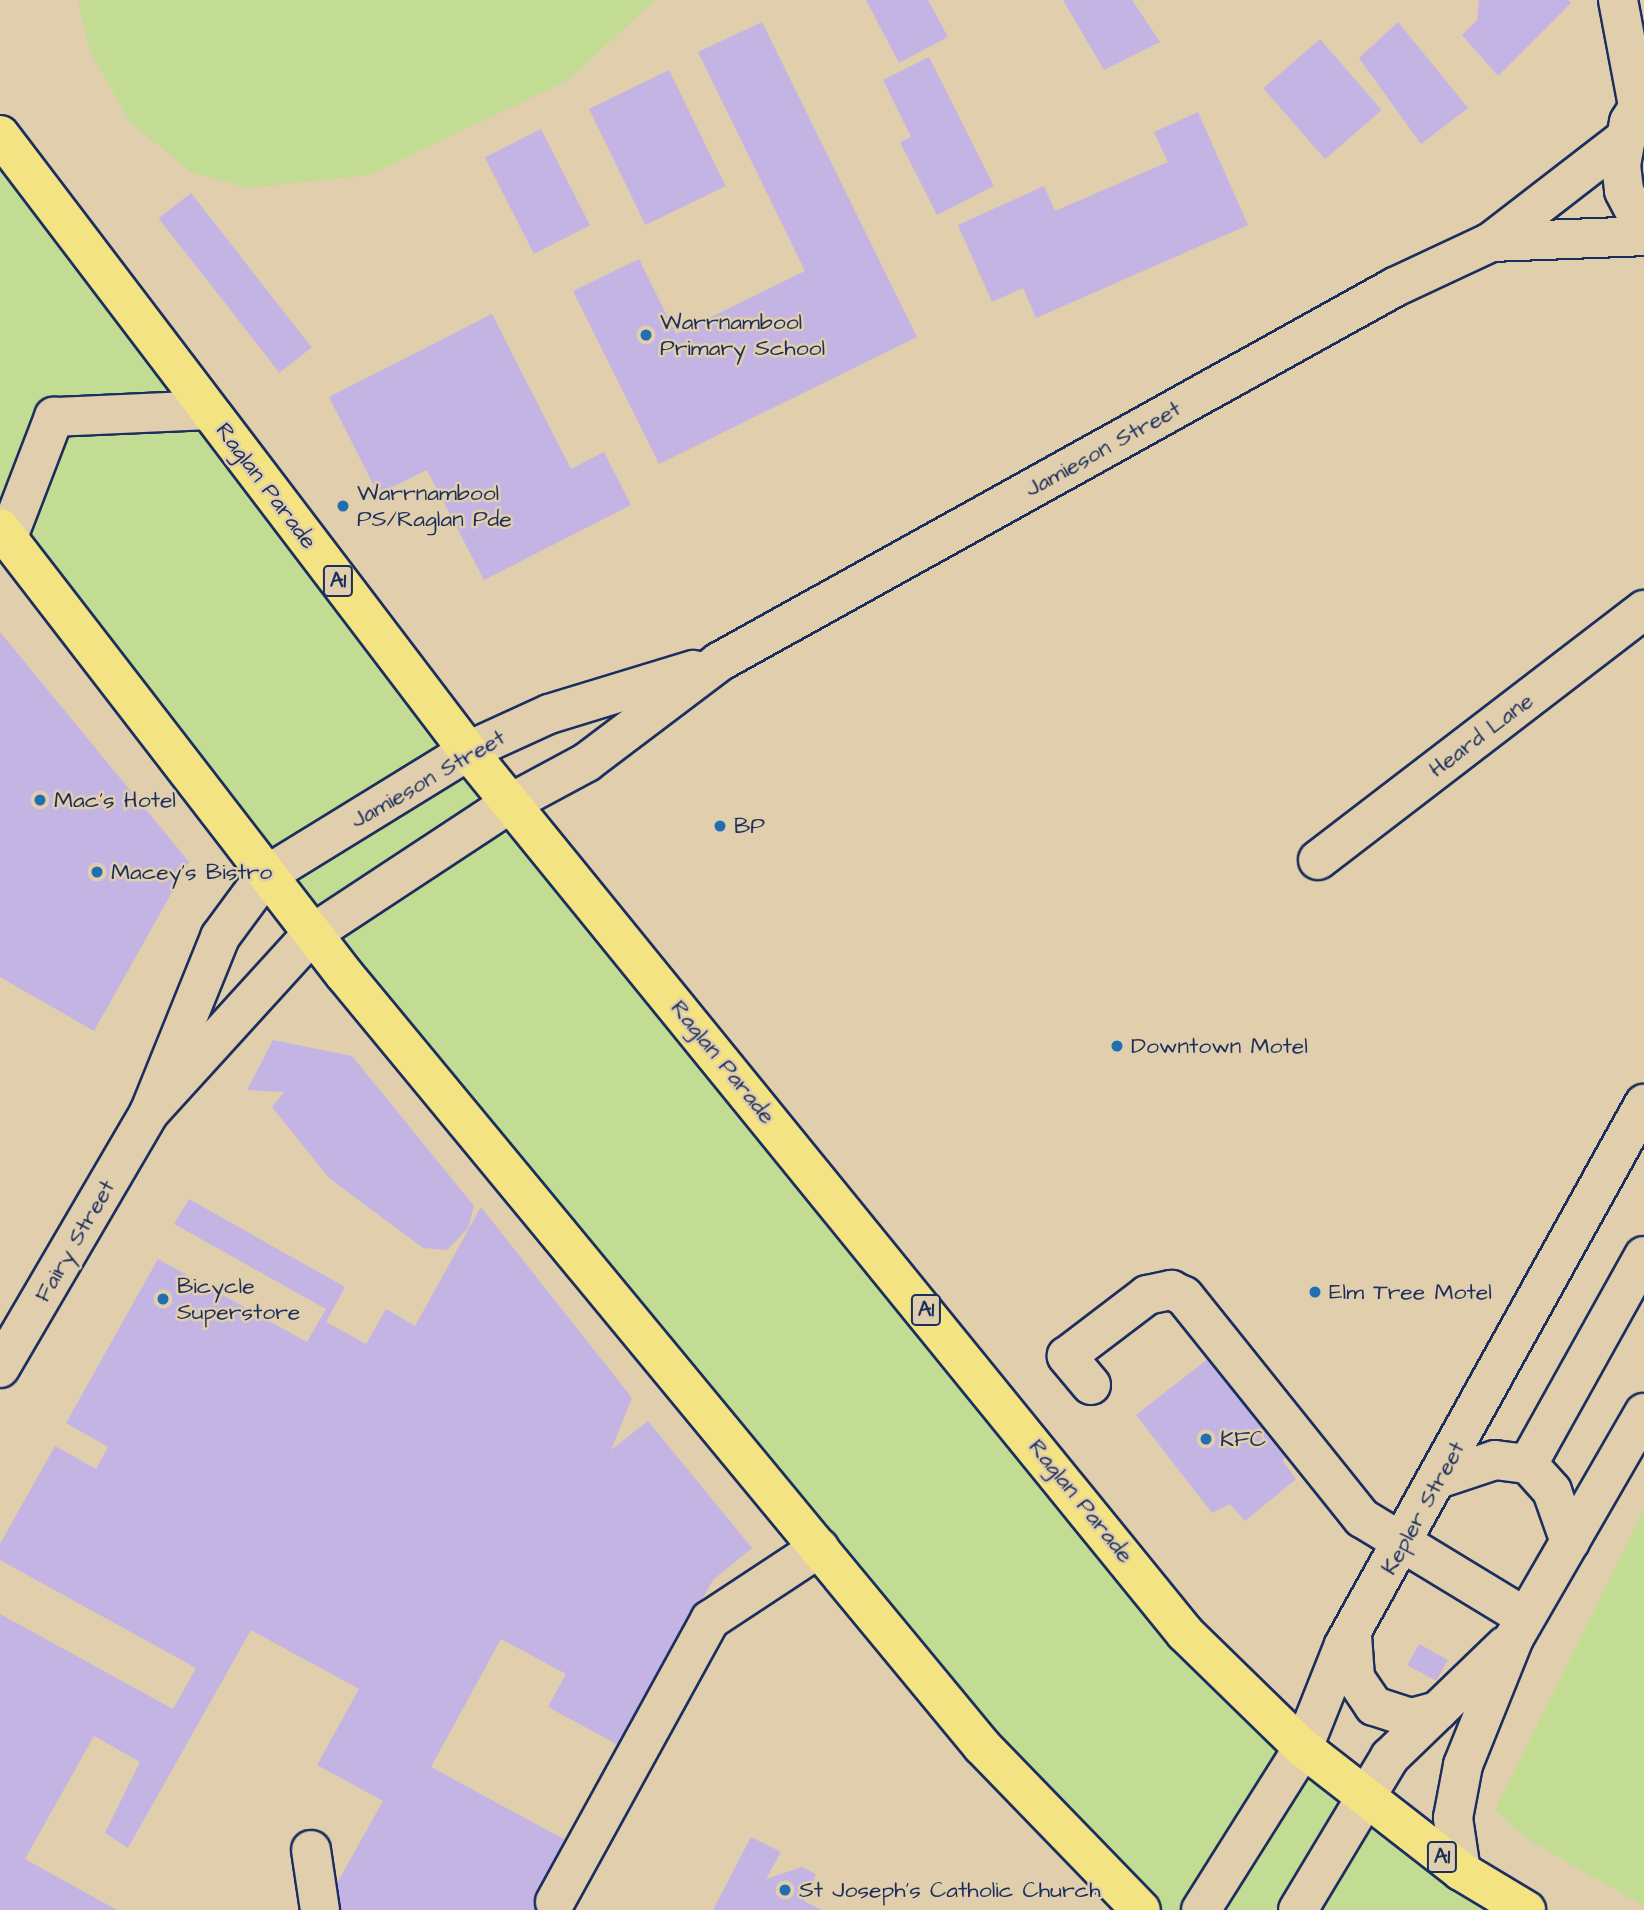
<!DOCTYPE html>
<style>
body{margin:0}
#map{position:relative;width:1644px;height:1910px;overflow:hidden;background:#e0ceac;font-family:"Architects Daughter",sans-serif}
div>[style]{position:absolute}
.green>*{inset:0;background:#c3dc93}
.building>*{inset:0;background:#c3b4e4;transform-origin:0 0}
.roads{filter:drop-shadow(2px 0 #1b2f5e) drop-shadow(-2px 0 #1b2f5e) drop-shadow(0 2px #1b2f5e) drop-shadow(0 -2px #1b2f5e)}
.minor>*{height:38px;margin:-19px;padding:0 19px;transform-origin:19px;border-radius:19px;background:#e0ceac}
.highway>*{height:38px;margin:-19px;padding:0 19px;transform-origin:19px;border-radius:19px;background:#f4e382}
.dots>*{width:19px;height:19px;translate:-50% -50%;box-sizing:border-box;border:4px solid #e0ceac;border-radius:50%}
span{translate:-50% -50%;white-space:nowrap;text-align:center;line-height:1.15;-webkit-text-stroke:5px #e0ceac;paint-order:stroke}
.shield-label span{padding:2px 5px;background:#e0ceac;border:2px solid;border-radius:5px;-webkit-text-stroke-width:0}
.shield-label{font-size:21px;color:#1b2f5e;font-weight:700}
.poi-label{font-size:23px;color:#1b2f5e}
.left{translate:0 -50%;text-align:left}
.street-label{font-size:23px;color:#1b2f5e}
</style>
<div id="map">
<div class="green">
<div style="clip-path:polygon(78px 0,655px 0,568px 80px,370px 175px,249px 188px,192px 173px,129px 121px,89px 49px)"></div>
<div style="clip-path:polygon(0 135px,1185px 1633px,1526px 1910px,1141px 1910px,0 528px)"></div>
<div style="clip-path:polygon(1644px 1509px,1644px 1906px,1527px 1839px,1495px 1810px)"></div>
</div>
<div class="building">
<div style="clip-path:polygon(866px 0,928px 0,948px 37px,899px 63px)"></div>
<div style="clip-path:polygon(1063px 0,1132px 0,1160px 42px,1104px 70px)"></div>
<div style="clip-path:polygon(1479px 0,1568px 0,1571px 3px,1498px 76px,1462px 35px,1477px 20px)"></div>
<div style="clip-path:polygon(762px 22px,917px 337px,659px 464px,573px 291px,639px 259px,676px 334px,805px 271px,698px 52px)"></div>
<div style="clip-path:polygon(1398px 22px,1468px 108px,1421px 144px,1359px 58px)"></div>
<div style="left:1320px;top:39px;width:94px;height:75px;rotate:49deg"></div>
<div style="clip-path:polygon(929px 57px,994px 186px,937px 215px,900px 142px,911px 137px,883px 80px)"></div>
<div style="left:669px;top:70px;width:129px;height:89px;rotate:64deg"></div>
<div style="clip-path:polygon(1198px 112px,1248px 225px,1036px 318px,1023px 288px,992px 302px,958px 225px,1044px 186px,1055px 211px,1168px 162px,1154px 132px)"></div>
<div style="left:541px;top:129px;width:108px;height:63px;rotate:63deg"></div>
<div style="left:191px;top:193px;width:196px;height:41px;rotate:52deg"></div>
<div style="clip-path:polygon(492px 314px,571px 469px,604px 452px,631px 505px,484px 580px,427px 470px,378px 494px,329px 397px)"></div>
<div style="clip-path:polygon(0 632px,189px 862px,94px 1031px,0 977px)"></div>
<div style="clip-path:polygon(273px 1040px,352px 1056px,474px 1206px,468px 1228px,447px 1250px,423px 1248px,329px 1178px,272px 1107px,284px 1092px,247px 1090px)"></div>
<div style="clip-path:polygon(189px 1199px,345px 1287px,326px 1322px,366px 1344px,386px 1309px,415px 1326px,481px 1207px,632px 1398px,611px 1450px,648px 1421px,752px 1548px,713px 1580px,618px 1745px,548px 1707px,566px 1674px,501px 1639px,431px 1767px,571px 1843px,537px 1910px,339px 1910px,326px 1903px,383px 1801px,317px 1765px,359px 1689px,251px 1630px,128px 1848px,105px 1833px,140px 1762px,94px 1736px,25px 1859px,117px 1910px,0 1910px,0 1614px,173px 1709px,196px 1668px,0 1560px,0 1544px,55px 1446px,96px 1469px,108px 1447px,66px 1423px,158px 1259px,307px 1342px,326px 1309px,174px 1224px)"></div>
<div style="clip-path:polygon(1209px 1358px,1290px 1454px,1282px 1460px,1296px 1479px,1245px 1521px,1230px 1504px,1212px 1513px,1136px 1415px)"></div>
<div style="left:1419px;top:1644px;width:33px;height:24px;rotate:29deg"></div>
<div style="clip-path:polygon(751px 1837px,781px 1852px,766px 1879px,802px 1867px,816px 1874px,804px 1901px,822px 1910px,713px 1910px)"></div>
</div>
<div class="roads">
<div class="minor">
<div style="left:1618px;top:0;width:108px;rotate:79.3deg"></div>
<div style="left:1644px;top:98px;width:28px;rotate:122deg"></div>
<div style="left:1629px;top:122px;width:44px;rotate:100.5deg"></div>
<div style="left:1621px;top:165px;width:26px;rotate:83deg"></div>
<div style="left:1624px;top:191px;width:43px;rotate:62.2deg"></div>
<div style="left:1491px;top:242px;width:153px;rotate:-2.2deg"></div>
<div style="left:8px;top:537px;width:129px;rotate:-69deg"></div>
<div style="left:54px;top:417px;width:154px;rotate:-2.6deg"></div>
<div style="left:1318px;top:860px;width:411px;rotate:-37.5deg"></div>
<div style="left:149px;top:1113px;width:242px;rotate:-47.7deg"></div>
<div style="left:312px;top:934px;width:238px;rotate:-33.4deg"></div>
<div style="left:511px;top:803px;width:86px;rotate:-28.3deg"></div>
<div style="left:587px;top:762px;width:166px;rotate:-37.1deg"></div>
<div style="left:719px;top:662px;width:773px;rotate:-29.02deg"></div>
<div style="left:1395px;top:287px;width:106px;rotate:-25.1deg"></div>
<div style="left:1491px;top:242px;width:167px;rotate:-37.7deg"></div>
<div style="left:0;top:1368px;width:295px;rotate:-59.7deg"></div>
<div style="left:149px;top:1113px;width:190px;rotate:-68deg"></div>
<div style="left:220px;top:937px;width:76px;rotate:-53.6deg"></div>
<div style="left:265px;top:876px;width:238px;rotate:-31.6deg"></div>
<div style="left:468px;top:751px;width:89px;rotate:-24.6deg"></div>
<div style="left:549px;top:714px;width:151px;rotate:-17deg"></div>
<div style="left:1091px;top:1385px;width:38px;rotate:-130deg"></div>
<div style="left:1067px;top:1356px;width:101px;rotate:-37.3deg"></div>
<div style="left:1147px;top:1295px;width:25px;rotate:-12deg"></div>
<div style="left:1171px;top:1290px;width:14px;rotate:25deg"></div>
<div style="left:1184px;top:1296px;width:285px;rotate:51.3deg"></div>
<div style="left:1362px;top:1518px;width:191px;rotate:31.3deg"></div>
<div style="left:1528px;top:1464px;width:238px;rotate:-60.9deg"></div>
<div style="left:1441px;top:1478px;width:57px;rotate:-18.4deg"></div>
<div style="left:1495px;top:1460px;width:33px;rotate:7deg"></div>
<div style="left:1528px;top:1464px;width:36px;rotate:48deg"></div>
<div style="left:1552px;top:1491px;width:54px;rotate:70.6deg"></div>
<div style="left:1352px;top:1635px;width:43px;rotate:86deg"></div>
<div style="left:1355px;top:1678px;width:34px;rotate:56deg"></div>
<div style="left:1374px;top:1706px;width:39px;rotate:18deg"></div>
<div style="left:1411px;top:1718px;width:28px;rotate:-15deg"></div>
<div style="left:311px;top:1850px;width:61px;rotate:81.5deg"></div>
<div style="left:1461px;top:1871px;width:54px;rotate:-98.6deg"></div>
<div style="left:1453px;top:1818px;width:54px;rotate:-79.3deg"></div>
<div style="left:1463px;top:1765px;width:137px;rotate:-68.1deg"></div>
<div style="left:1514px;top:1638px;width:260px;rotate:-60deg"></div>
<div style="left:555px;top:1902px;width:322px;rotate:-61.2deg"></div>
<div style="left:710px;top:1620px;width:131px;rotate:-33.4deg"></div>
<div style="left:1201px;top:1910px;width:191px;rotate:-57.8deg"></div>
<div style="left:1303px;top:1748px;width:111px;rotate:-68.3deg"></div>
<div style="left:1344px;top:1645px;width:619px;rotate:-60.99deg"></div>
<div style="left:1298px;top:1910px;width:179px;rotate:-59deg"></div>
<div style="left:1390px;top:1757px;width:160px;rotate:-44deg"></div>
</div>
<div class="highway">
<div style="left:0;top:135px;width:774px;rotate:52.77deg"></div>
<div style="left:468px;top:751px;width:1137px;rotate:50.89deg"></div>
<div style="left:1185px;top:1633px;width:165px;rotate:44.3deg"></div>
<div style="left:1303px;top:1748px;width:200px;rotate:37.9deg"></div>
<div style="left:1461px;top:1871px;width:76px;rotate:31deg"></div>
<div style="left:0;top:528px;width:563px;rotate:52.36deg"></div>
<div style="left:344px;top:974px;width:1002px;rotate:50.43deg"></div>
<div style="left:982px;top:1746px;width:228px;rotate:45.9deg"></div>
</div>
</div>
<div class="dots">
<div style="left:646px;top:335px;background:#1f6fb2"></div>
<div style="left:343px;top:506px;background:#1f6fb2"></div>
<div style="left:40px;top:800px;background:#1f6fb2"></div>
<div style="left:720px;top:826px;background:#1f6fb2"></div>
<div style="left:97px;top:872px;background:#1f6fb2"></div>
<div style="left:1117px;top:1046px;background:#1f6fb2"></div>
<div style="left:1315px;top:1292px;background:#1f6fb2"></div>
<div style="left:163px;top:1299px;background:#1f6fb2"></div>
<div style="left:1206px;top:1439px;background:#1f6fb2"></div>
<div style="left:785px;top:1890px;background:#1f6fb2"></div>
</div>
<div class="shield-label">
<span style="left:338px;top:581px">A1</span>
<span style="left:926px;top:1310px">A1</span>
<span style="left:1442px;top:1857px">A1</span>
</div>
<div class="poi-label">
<span class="left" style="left:660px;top:335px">Warrnambool<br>Primary School</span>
<span class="left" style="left:357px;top:506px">Warrnambool<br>PS/Raglan Pde</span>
<span class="left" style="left:54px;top:800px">Mac's Hotel</span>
<span class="left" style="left:734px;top:826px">BP</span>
<span class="left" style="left:111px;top:872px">Macey's Bistro</span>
<span class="left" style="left:1131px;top:1046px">Downtown Motel</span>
<span class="left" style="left:177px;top:1299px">Bicycle<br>Superstore</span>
<span class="left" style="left:1329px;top:1292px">Elm Tree Motel</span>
<span class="left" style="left:1220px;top:1439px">KFC</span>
<span class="left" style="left:799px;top:1890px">St Joseph's Catholic Church</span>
</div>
<div class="street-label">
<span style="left:1103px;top:449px;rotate:-29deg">Jamieson Street</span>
<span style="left:266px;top:486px;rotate:53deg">Raglan Parade</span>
<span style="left:1481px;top:735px;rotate:-37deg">Heard Lane</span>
<span style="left:428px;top:779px;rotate:-30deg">Jamieson Street</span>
<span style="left:723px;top:1062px;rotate:51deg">Raglan Parade</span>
<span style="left:75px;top:1241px;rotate:-60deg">Fairy Street</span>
<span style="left:1081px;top:1501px;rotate:51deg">Raglan Parade</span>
<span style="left:1423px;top:1508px;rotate:-61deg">Kepler Street</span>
</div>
</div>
